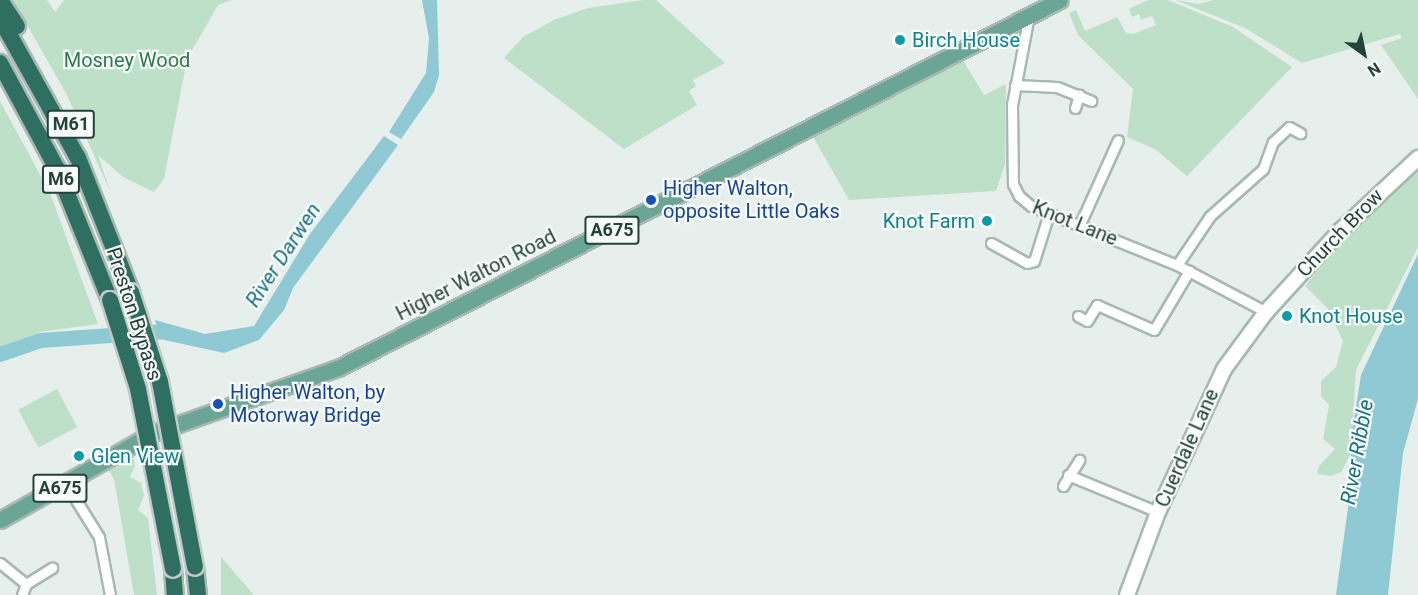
<!DOCTYPE html>
<style>
body{margin:0}
#map{position:relative;width:1418px;height:595px;overflow:hidden;background:#e6efeb;font-family:Roboto,sans-serif}
div>[style]{position:absolute}
.green>*{inset:0;background:#bfe0c8;transform-origin:0 0}
.water>*{inset:0;background:#8ec9d4}
.river>*{height:15px;margin:-7.5px;padding:0 7.5px;transform-origin:7.5px;border-radius:7.5px;background:#8ec9d4}
.roads{filter:drop-shadow(2px 0 #a8b8b2) drop-shadow(-2px 0 #a8b8b2) drop-shadow(0 2px #a8b8b2) drop-shadow(0 -2px #a8b8b2)}
.minor>*{height:9px;margin:-4.5px;padding:0 4.5px;transform-origin:4.5px;border-radius:4.5px;background:#fff}
.secondary>*{height:14px;margin:-7px;padding:0 7px;transform-origin:7px;border-radius:7px;background:#fff}
.primary>*{height:15px;margin:-7.5px;padding:0 7.5px;transform-origin:7.5px;border-radius:7.5px;background:#6aa596}
.motorway>*{height:16px;margin:-8px;padding:0 8px;transform-origin:8px;border-radius:8px;background:#2f6f62}
.bridges{filter:drop-shadow(2px 0 #c2cac8) drop-shadow(-2px 0 #c2cac8) drop-shadow(0 2px #c2cac8) drop-shadow(0 -2px #c2cac8)}
.motorway-bridge>*{height:16px;margin:-8px;padding:0 8px;transform-origin:8px;border-radius:8px;background:#2f6f62}
.dots>*{width:16px;height:16px;translate:-50% -50%;box-sizing:border-box;border:3px solid #f7fbf9;border-radius:50%}
span{translate:-50% -50%;white-space:nowrap;text-align:center;line-height:1.15;-webkit-text-stroke:4.5px #f7fbf9;paint-order:stroke}
.shield-label span{padding:2px 4px;background:#f7fbf9;border:2px solid;border-radius:4px;-webkit-text-stroke-width:0}
.shield-label{font-size:18px;color:#24423a;font-weight:700}
.culture-label{font-size:20px;color:#0d838f}
.left{translate:0 -50%;text-align:left}
.right{translate:-100% -50%;text-align:right}
.park-label{font-size:20px;color:#2d7a4b}
.transit-label{font-size:20px;color:#164399}
.street-label{font-size:20px;color:#24423a}
.water-label{font-size:21px;color:#1c6f80;font-style:italic}
.north{position:absolute;left:1334px;top:24px;width:60px;height:60px;-webkit-text-stroke:4px #f7fbf9;paint-order:stroke;rotate:147deg;font-size:16px;font-weight:700;line-height:24px;text-align:center;color:#24423a}
.north::after{content:'';display:block;margin:auto;width:21px;height:27px;background:#24423a;clip-path:polygon(50% 0,100% 100%,50% 72%,0 100%)}
</style>
<div id="map">
<div class="green">
<div style="clip-path:polygon(13px 0,47px 0,55px 12px,64px 0,232px 0,218px 5px,187px 59px,164px 179px,154px 192px,123px 177px,98px 155px,110px 191px,67px 95px)"></div>
<div style="clip-path:polygon(643px 0,656px 0,725px 63px,693px 80px,696px 86px,689px 91px,697px 105px,624px 149px,504px 58px,523px 37px,554px 20px,588px 8px)"></div>
<div style="clip-path:polygon(1148px 0,1168px 0,1233px 27px,1292px 67px,1187px 176px,1155px 149px,1127px 137px,1133px 89px,1078px 35px,1069px 13px,1076px 10px,1085px 31px,1117px 17px,1126px 33px,1133px 34px,1156px 25px,1152px 16px,1141px 20px,1139px 14px,1132px 17px,1129px 9px)"></div>
<div style="clip-path:polygon(1175px 0,1199px 4px,1213px 0,1418px 0,1418px 99px,1381px 45px,1402px 38px,1400px 34px,1302px 63px,1245px 28px)"></div>
<div style="clip-path:polygon(961px 57px,984px 95px,1006px 84px,1005px 164px,996px 191px,849px 200px,812px 135px)"></div>
<div style="clip-path:polygon(0 101px,50px 193px,98px 324px,40px 332px,0 348px)"></div>
<div style="clip-path:polygon(1418px 167px,1418px 247px,1356px 370px,1351px 454px,1341px 472px,1331px 476px,1317px 474px,1319px 466px,1335px 449px,1323px 439px,1329px 405px,1321px 396px,1321px 381px,1336px 367px,1343px 341px,1327px 308px,1305px 286px,1352px 227px)"></div>
<div style="left:57px;top:389px;width:43px;height:44px;rotate:62deg"></div>
<div style="clip-path:polygon(133px 454px,135px 466px,130px 477px,141px 483px,144px 495px,138px 510px,148px 518px,157px 595px,134px 595px,114px 479px,108px 469px)"></div>
<div style="clip-path:polygon(221px 557px,254px 595px,221px 595px)"></div>
</div>
<div class="water">
<div style="clip-path:polygon(422px 0,437px 0,439px 75px,434px 92px,401px 139px,389px 132px,426px 73px,429px 38px)"></div>
<div style="clip-path:polygon(384px 136px,398px 145px,293px 288px,284px 310px,259px 340px,224px 353px,160px 339px,155px 320px,205px 334px,254px 326px,310px 234px)"></div>
<div style="clip-path:polygon(1418px 254px,1418px 399px,1403px 453px,1388px 595px,1336px 595px,1351px 486px,1351px 439px,1361px 375px)"></div>
</div>
<div class="river">
<div style="left:0;top:354px;width:42px;rotate:-19.3deg"></div>
<div style="left:40px;top:340px;width:127px;rotate:-4.1deg"></div>
<div style="left:167px;top:331px;width:10px;rotate:17deg"></div>
</div>
<div class="roads">
<div class="minor">
<div style="left:1029px;top:15px;width:92px;rotate:100.7deg"></div>
<div style="left:1012px;top:105px;width:79px;rotate:89.3deg"></div>
<div style="left:1013px;top:184px;width:13px;rotate:63deg"></div>
<div style="left:1019px;top:196px;width:16px;rotate:40deg"></div>
<div style="left:1031px;top:206px;width:157px;rotate:22deg"></div>
<div style="left:1177px;top:265px;width:101px;rotate:27.8deg"></div>
<div style="left:1015px;top:85px;width:42px;rotate:2.7deg"></div>
<div style="left:1057px;top:87px;width:37px;rotate:22deg"></div>
<div style="left:1075px;top:108px;width:14px;rotate:-73deg"></div>
<div style="left:1080px;top:224px;width:92px;rotate:-65.7deg"></div>
<div style="left:991px;top:243px;width:41px;rotate:29.1deg"></div>
<div style="left:1027px;top:263px;width:7px;rotate:-16deg"></div>
<div style="left:1034px;top:261px;width:50px;rotate:-72.6deg"></div>
<div style="left:1177px;top:265px;width:59px;rotate:-56deg"></div>
<div style="left:1210px;top:216px;width:71px;rotate:-41.6deg"></div>
<div style="left:1263px;top:169px;width:29px;rotate:-70deg"></div>
<div style="left:1273px;top:142px;width:22px;rotate:-43deg"></div>
<div style="left:1289px;top:127px;width:13px;rotate:29deg"></div>
<div style="left:1078px;top:316px;width:10px;rotate:29deg"></div>
<div style="left:1087px;top:321px;width:19px;rotate:-58deg"></div>
<div style="left:1097px;top:305px;width:62px;rotate:23.7deg"></div>
<div style="left:1154px;top:330px;width:69px;rotate:-59.3deg"></div>
<div style="left:1068px;top:475px;width:97px;rotate:22.3deg"></div>
<div style="left:66px;top:484px;width:62px;rotate:58.1deg"></div>
<div style="left:99px;top:537px;width:59px;rotate:79.3deg"></div>
<div style="left:1063px;top:486px;width:31px;rotate:-58deg"></div>
<div style="left:0;top:563px;width:33px;rotate:39deg"></div>
<div style="left:26px;top:584px;width:12px;rotate:110deg"></div>
<div style="left:26px;top:584px;width:31px;rotate:-32deg"></div>
</div>
<div class="secondary">
<div style="left:1127px;top:595px;width:89px;rotate:-69.5deg"></div>
<div style="left:1158px;top:512px;width:157px;rotate:-65.2deg"></div>
<div style="left:1224px;top:369px;width:71px;rotate:-53.6deg"></div>
<div style="left:1266px;top:312px;width:110px;rotate:-47.6deg"></div>
<div style="left:1340px;top:231px;width:107px;rotate:-43.1deg"></div>
</div>
<div class="primary">
<div style="left:0;top:520px;width:176px;rotate:-29.6deg"></div>
<div style="left:153px;top:433px;width:196px;rotate:-19.4deg"></div>
<div style="left:338px;top:368px;width:810px;rotate:-27.01deg"></div>
</div>
<div class="motorway">
<div style="left:0;top:0;width:31px;rotate:57deg"></div>
<div style="left:0;top:18px;width:160px;rotate:60.9deg"></div>
<div style="left:78px;top:158px;width:144px;rotate:68.4deg"></div>
<div style="left:0;top:63px;width:120px;rotate:61.7deg"></div>
<div style="left:57px;top:169px;width:141px;rotate:68deg"></div>
<div style="left:195px;top:567px;width:28px;rotate:84deg"></div>
<div style="left:173px;top:569px;width:26px;rotate:86deg"></div>
</div>
</div>
<div class="bridges">
<div class="motorway-bridge">
<div style="left:131px;top:292px;width:95px;rotate:72.1deg"></div>
<div style="left:160px;top:382px;width:188px;rotate:79.3deg"></div>
<div style="left:110px;top:300px;width:93px;rotate:72.5deg"></div>
<div style="left:138px;top:389px;width:183px;rotate:79deg"></div>
</div>
</div>
<div class="dots">
<div style="left:900px;top:40px;background:#0f9aa8"></div>
<div style="left:651px;top:200px;background:#1a4fb4"></div>
<div style="left:987px;top:221px;background:#0f9aa8"></div>
<div style="left:1287px;top:316px;background:#0f9aa8"></div>
<div style="left:218px;top:404px;background:#1a4fb4"></div>
<div style="left:79px;top:456px;background:#0f9aa8"></div>
</div>
<div class="shield-label">
<span style="left:71px;top:124px">M61</span>
<span style="left:61px;top:179px">M6</span>
<span style="left:612px;top:230px">A675</span>
<span style="left:60px;top:488px">A675</span>
</div>
<div class="culture-label">
<span class="left" style="left:912px;top:40px">Birch House</span>
<span class="right" style="left:975px;top:221px">Knot Farm</span>
<span class="left" style="left:1299px;top:316px">Knot House</span>
<span class="left" style="left:91px;top:456px">Glen View</span>
</div>
<div class="park-label">
<span style="left:127px;top:60px">Mosney Wood</span>
</div>
<div class="transit-label">
<span class="left" style="left:663px;top:200px">Higher Walton,<br>opposite Little Oaks</span>
<span class="left" style="left:230px;top:404px">Higher Walton, by<br>Motorway Bridge</span>
</div>
<div class="street-label">
<span style="left:1075px;top:223px;rotate:22deg">Knot Lane</span>
<span style="left:1340px;top:233px;rotate:-46deg">Church Brow</span>
<span style="left:476px;top:275px;rotate:-27deg">Higher Walton Road</span>
<span style="left:134px;top:314px;rotate:72deg">Preston Bypass</span>
<span style="left:1187px;top:448px;rotate:-66deg">Cuerdale Lane</span>
</div>
<div class="water-label">
<span style="left:283px;top:255px;rotate:-57deg">River Darwen</span>
<span style="left:1357px;top:452px;rotate:-80deg">River Ribble</span>
</div>
<div class="north">N</div>
</div>
